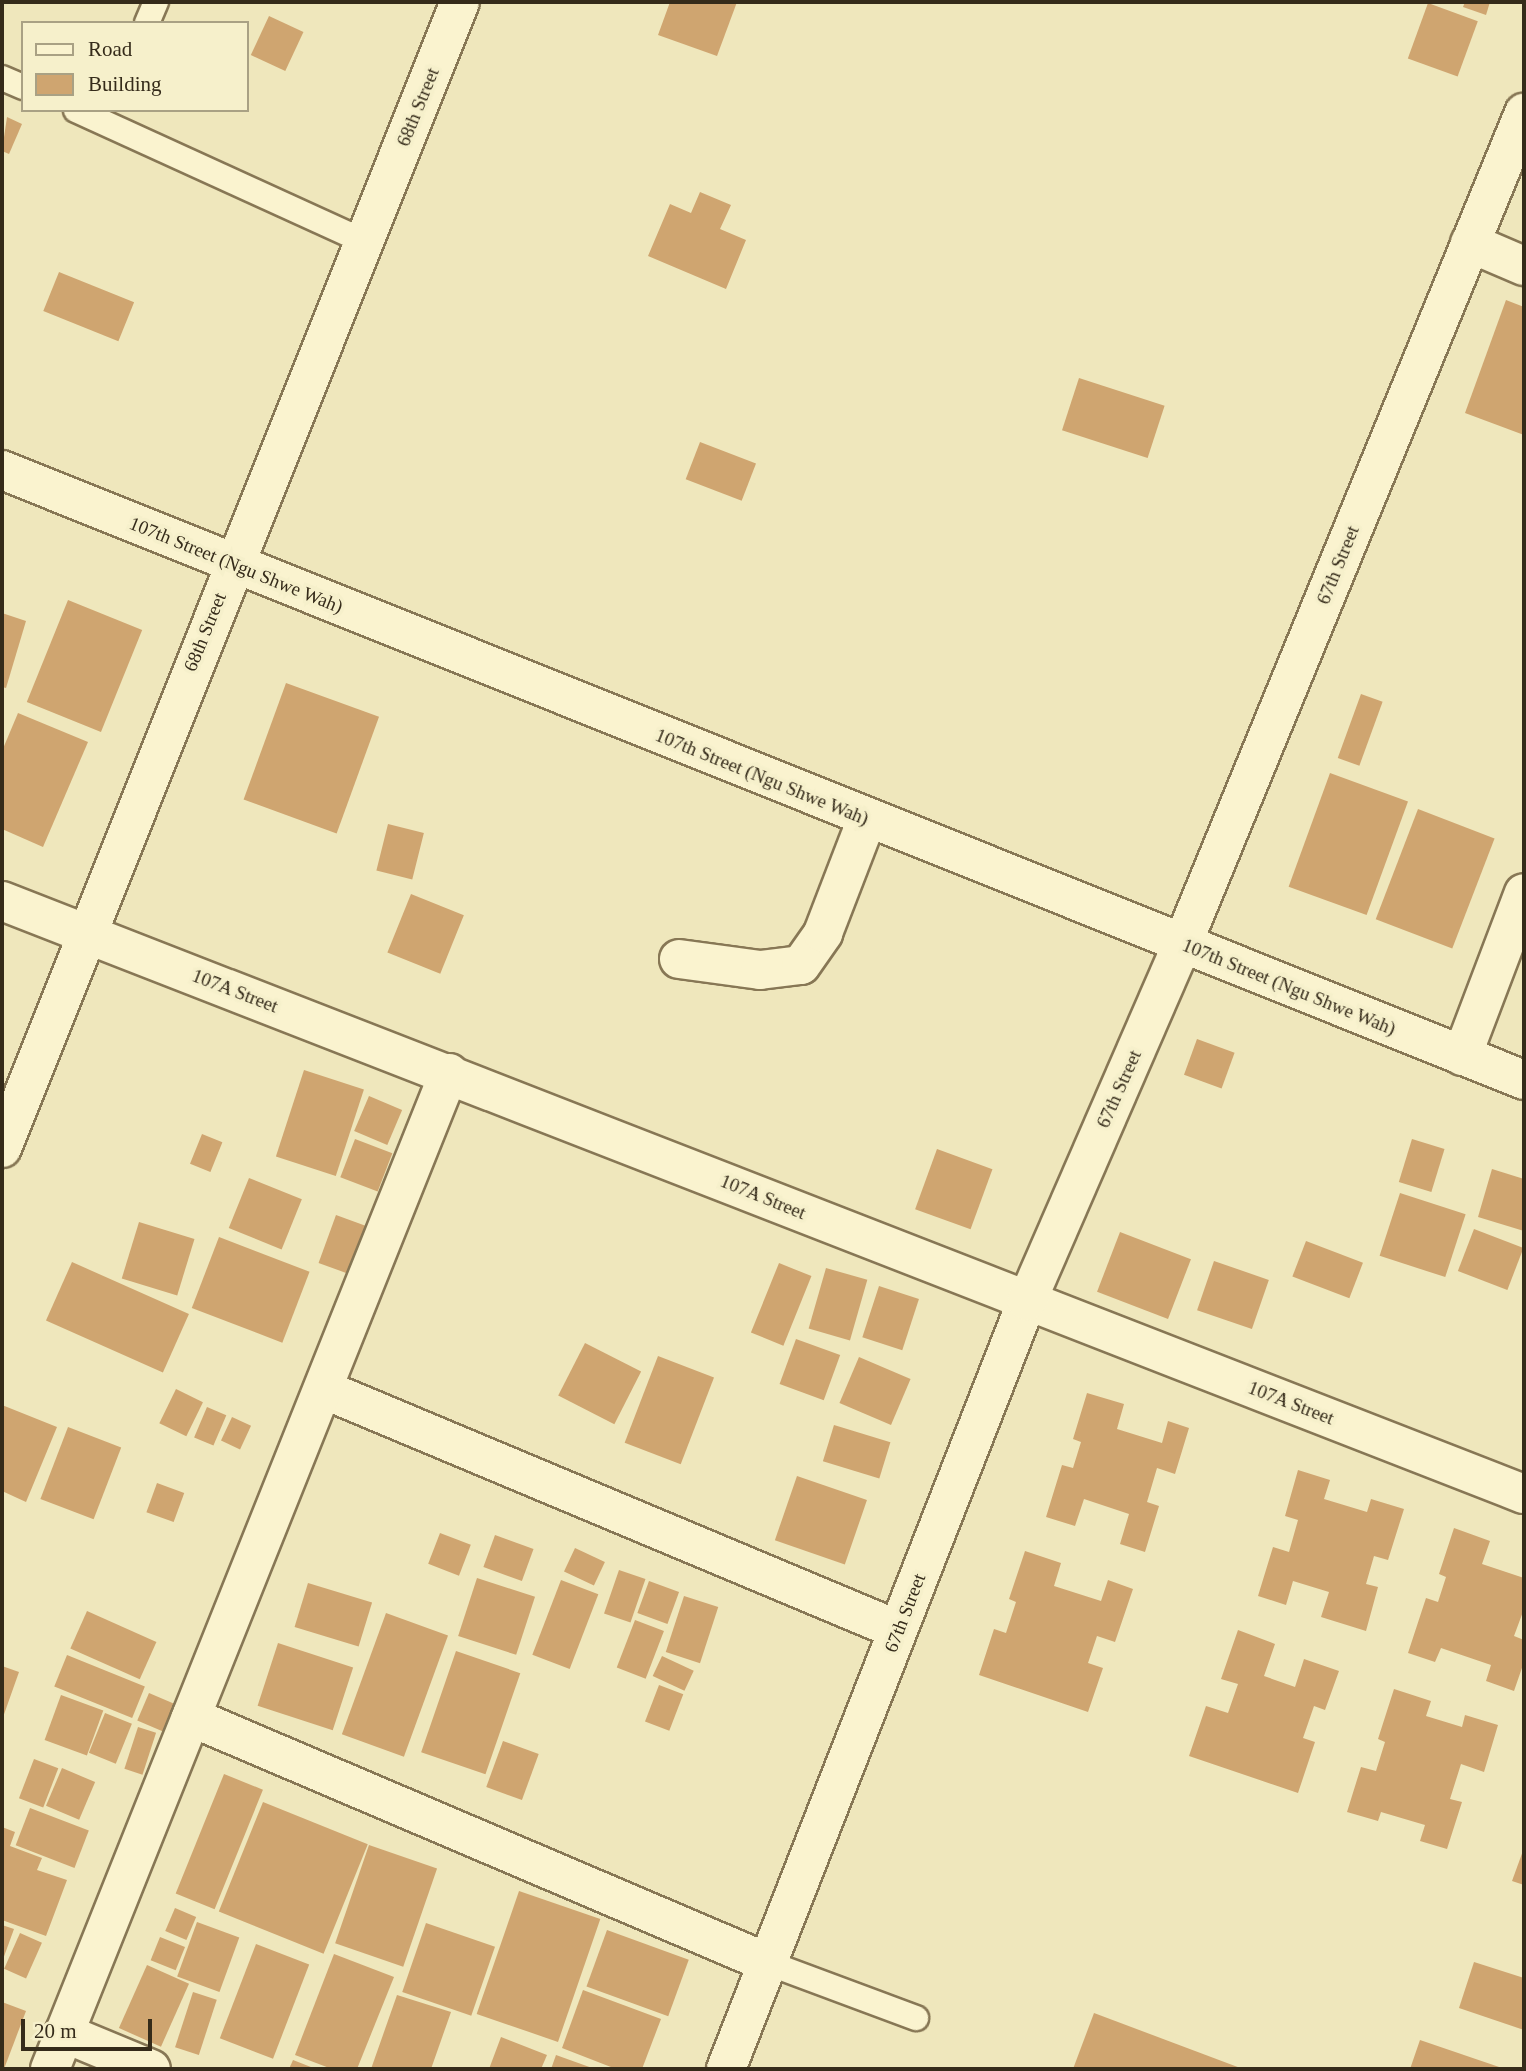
<!DOCTYPE html>
<style>
body{margin:0}
#map{position:relative;width:1526px;height:2071px;overflow:hidden;background:#efe7bc;font-family:Georgia,serif}
div>[style]{position:absolute}
.building>*{inset:0;background:#cfa570;transform-origin:0 0}
.roads{filter:drop-shadow(2px 0 #877755) drop-shadow(-2px 0 #877755) drop-shadow(0 2px #877755) drop-shadow(0 -2px #877755)}
.service>*{height:24px;margin:-12px;padding:0 12px;transform-origin:12px;border-radius:12px;background:#faf3cf}
.minor>*{height:38px;margin:-19px;padding:0 19px;transform-origin:19px;border-radius:19px;background:#faf3cf}
.secondary>*{height:38px;margin:-19px;padding:0 19px;transform-origin:19px;border-radius:19px;background:#faf3cf}
span{translate:-50% -50%;white-space:nowrap;text-align:center;line-height:1.15;-webkit-text-stroke:7px #f6f0cb;paint-order:stroke}
.street-label{font-size:19px;color:#352b1a}
.frame{position:absolute;inset:0;border:4px solid #352b1a;pointer-events:none}
.legend{position:absolute;left:21px;top:21px;width:228px;height:91px;box-sizing:border-box;background:#f6f0cb;border:2px solid #a9a184;margin:0;padding:9px 12px;list-style:none;font-size:21px;color:#352b1a}
.legend li{display:flex;align-items:center;gap:14px;height:35px}
.legend b{width:35px;border:2px solid #a9a184}
.scale{position:absolute;left:21px;top:2019px;width:131px;height:32px;box-sizing:border-box;border:4px solid #352b1a;border-top:0;padding-left:9px;font-size:21px;line-height:24px;white-space:nowrap;color:#352b1a;-webkit-text-stroke:5px #f6f0cb;paint-order:stroke}
</style>
<div id="map">
<div class="building">
<div style="clip-path:polygon(670px 2px,737px 2px,717px 56px,658px 35px)"></div>
<div style="clip-path:polygon(1465px 2px,1490px 2px,1486px 15px,1463px 7px)"></div>
<div style="left:1428px;top:3px;width:53px;height:59px;rotate:20deg"></div>
<div style="left:269px;top:16px;width:38px;height:43px;rotate:25deg"></div>
<div style="clip-path:polygon(7px 117px,22px 124px,9px 154px,2px 151px)"></div>
<div style="clip-path:polygon(700px 192px,731px 205px,720px 229px,746px 240px,726px 289px,648px 256px,670px 204px,691px 213px)"></div>
<div style="left:59px;top:272px;width:81px;height:42px;rotate:22deg"></div>
<div style="clip-path:polygon(1506px 300px,1524px 307px,1524px 435px,1465px 413px)"></div>
<div style="left:1079px;top:378px;width:90px;height:55px;rotate:18deg"></div>
<div style="left:700px;top:442px;width:60px;height:40px;rotate:21deg"></div>
<div style="left:68px;top:600px;width:80px;height:110px;rotate:22deg"></div>
<div style="clip-path:polygon(2px 613px,26px 621px,6px 688px,2px 687px)"></div>
<div style="left:286px;top:683px;width:99px;height:124px;rotate:20deg"></div>
<div style="left:1361px;top:694px;width:23px;height:68px;rotate:20deg"></div>
<div style="clip-path:polygon(18px 713px,88px 742px,43px 847px,2px 829px,2px 751px)"></div>
<div style="left:1330px;top:773px;width:83px;height:121px;rotate:20deg"></div>
<div style="left:1418px;top:809px;width:82px;height:118px;rotate:21deg"></div>
<div style="left:388px;top:824px;width:37px;height:48px;rotate:14deg"></div>
<div style="left:411px;top:894px;width:57px;height:63px;rotate:22deg"></div>
<div style="left:1197px;top:1039px;width:40px;height:38px;rotate:20deg"></div>
<div style="left:304px;top:1070px;width:63px;height:91px;rotate:18deg"></div>
<div style="left:369px;top:1096px;width:36px;height:38px;rotate:23deg"></div>
<div style="left:202px;top:1134px;width:22px;height:32px;rotate:22deg"></div>
<div style="left:355px;top:1139px;width:40px;height:41px;rotate:21deg"></div>
<div style="left:1412px;top:1139px;width:34px;height:45px;rotate:17deg"></div>
<div style="left:937px;top:1149px;width:59px;height:64px;rotate:20deg"></div>
<div style="clip-path:polygon(1492px 1169px,1524px 1179px,1524px 1231px,1478px 1217px)"></div>
<div style="left:249px;top:1178px;width:57px;height:54px;rotate:22deg"></div>
<div style="left:1400px;top:1193px;width:69px;height:66px;rotate:18deg"></div>
<div style="left:336px;top:1215px;width:35px;height:51px;rotate:20deg"></div>
<div style="left:139px;top:1222px;width:58px;height:59px;rotate:17deg"></div>
<div style="left:1474px;top:1229px;width:53px;height:45px;rotate:21deg"></div>
<div style="left:1120px;top:1232px;width:76px;height:64px;rotate:21deg"></div>
<div style="left:219px;top:1237px;width:97px;height:76px;rotate:21deg"></div>
<div style="left:1306px;top:1241px;width:61px;height:38px;rotate:21deg"></div>
<div style="left:1214px;top:1261px;width:58px;height:52px;rotate:19deg"></div>
<div style="left:72px;top:1262px;width:128px;height:64px;rotate:24deg"></div>
<div style="left:779px;top:1263px;width:35px;height:75px;rotate:22deg"></div>
<div style="left:826px;top:1268px;width:43px;height:63px;rotate:16deg"></div>
<div style="left:879px;top:1286px;width:42px;height:54px;rotate:18deg"></div>
<div style="left:796px;top:1339px;width:47px;height:48px;rotate:20deg"></div>
<div style="left:585px;top:1343px;width:63px;height:59px;rotate:27deg"></div>
<div style="left:658px;top:1356px;width:60px;height:93px;rotate:21deg"></div>
<div style="left:859px;top:1357px;width:56px;height:50px;rotate:23deg"></div>
<div style="left:176px;top:1389px;width:30px;height:38px;rotate:26deg"></div>
<div style="clip-path:polygon(1087px 1393px,1124px 1404px,1117px 1429px,1162px 1443px,1168px 1421px,1189px 1428px,1175px 1474px,1157px 1468px,1147px 1502px,1159px 1506px,1145px 1552px,1120px 1544px,1129px 1514px,1084px 1499px,1075px 1526px,1046px 1517px,1062px 1465px,1073px 1468px,1081px 1442px,1073px 1439px)"></div>
<div style="clip-path:polygon(2px 1405px,57px 1427px,26px 1502px,2px 1491px)"></div>
<div style="left:207px;top:1407px;width:21px;height:33px;rotate:23deg"></div>
<div style="left:232px;top:1417px;width:21px;height:26px;rotate:25deg"></div>
<div style="left:834px;top:1425px;width:59px;height:38px;rotate:17deg"></div>
<div style="left:68px;top:1427px;width:57px;height:77px;rotate:21deg"></div>
<div style="clip-path:polygon(1298px 1470px,1330px 1480px,1324px 1499px,1367px 1512px,1371px 1499px,1404px 1509px,1388px 1560px,1374px 1556px,1366px 1584px,1378px 1587px,1366px 1631px,1321px 1617px,1329px 1592px,1293px 1581px,1286px 1605px,1258px 1596px,1273px 1547px,1289px 1552px,1298px 1520px,1285px 1516px)"></div>
<div style="left:797px;top:1476px;width:74px;height:68px;rotate:19deg"></div>
<div style="left:157px;top:1483px;width:29px;height:31px;rotate:20deg"></div>
<div style="clip-path:polygon(1454px 1528px,1490px 1541px,1482px 1564px,1524px 1578px,1524px 1609px,1514px 1636px,1524px 1640px,1524px 1662px,1514px 1691px,1486px 1681px,1491px 1665px,1441px 1648px,1435px 1662px,1408px 1653px,1426px 1598px,1438px 1602px,1446px 1577px,1439px 1574px)"></div>
<div style="left:440px;top:1533px;width:33px;height:33px;rotate:21deg"></div>
<div style="left:495px;top:1535px;width:41px;height:34px;rotate:20deg"></div>
<div style="left:575px;top:1548px;width:33px;height:26px;rotate:25deg"></div>
<div style="clip-path:polygon(1025px 1551px,1061px 1563px,1054px 1586px,1101px 1601px,1108px 1580px,1133px 1589px,1115px 1642px,1097px 1636px,1088px 1663px,1103px 1668px,1088px 1712px,979px 1675px,994px 1629px,1006px 1633px,1016px 1602px,1009px 1599px)"></div>
<div style="left:619px;top:1570px;width:28px;height:46px;rotate:19deg"></div>
<div style="left:477px;top:1578px;width:61px;height:61px;rotate:18deg"></div>
<div style="left:561px;top:1580px;width:40px;height:80px;rotate:21deg"></div>
<div style="left:649px;top:1581px;width:32px;height:34px;rotate:20deg"></div>
<div style="left:308px;top:1583px;width:67px;height:46px;rotate:17deg"></div>
<div style="left:684px;top:1596px;width:36px;height:59px;rotate:18deg"></div>
<div style="left:87px;top:1611px;width:76px;height:41px;rotate:24deg"></div>
<div style="left:386px;top:1613px;width:66px;height:129px;rotate:20deg"></div>
<div style="left:635px;top:1620px;width:31px;height:51px;rotate:21deg"></div>
<div style="clip-path:polygon(1238px 1630px,1275px 1644px,1264px 1676px,1295px 1687px,1304px 1659px,1339px 1671px,1325px 1710px,1314px 1706px,1303px 1738px,1315px 1742px,1298px 1793px,1189px 1756px,1206px 1706px,1228px 1713px,1238px 1684px,1221px 1679px)"></div>
<div style="left:278px;top:1643px;width:79px;height:66px;rotate:18deg"></div>
<div style="left:456px;top:1651px;width:68px;height:107px;rotate:19deg"></div>
<div style="left:67px;top:1655px;width:84px;height:34px;rotate:22deg"></div>
<div style="left:662px;top:1656px;width:35px;height:22px;rotate:25deg"></div>
<div style="clip-path:polygon(2px 1666px,19px 1672px,2px 1720px)"></div>
<div style="left:659px;top:1685px;width:26px;height:39px;rotate:21deg"></div>
<div style="clip-path:polygon(1394px 1689px,1431px 1701px,1426px 1716px,1462px 1727px,1465px 1715px,1498px 1725px,1484px 1772px,1461px 1764px,1450px 1799px,1462px 1802px,1447px 1849px,1420px 1841px,1425px 1825px,1381px 1812px,1378px 1821px,1347px 1812px,1361px 1767px,1376px 1771px,1385px 1742px,1378px 1739px)"></div>
<div style="left:149px;top:1693px;width:28px;height:30px;rotate:23deg"></div>
<div style="left:61px;top:1695px;width:45px;height:48px;rotate:20deg"></div>
<div style="left:105px;top:1713px;width:29px;height:43px;rotate:22deg"></div>
<div style="left:138px;top:1727px;width:19px;height:44px;rotate:18deg"></div>
<div style="left:503px;top:1741px;width:38px;height:49px;rotate:20deg"></div>
<div style="left:34px;top:1759px;width:26px;height:42px;rotate:21deg"></div>
<div style="left:62px;top:1768px;width:36px;height:41px;rotate:23deg"></div>
<div style="left:224px;top:1774px;width:42px;height:129px;rotate:22deg"></div>
<div style="left:263px;top:1802px;width:113px;height:118px;rotate:22deg"></div>
<div style="left:30px;top:1808px;width:63px;height:40px;rotate:21deg"></div>
<div style="clip-path:polygon(2px 1827px,15px 1832px,10px 1846px,42px 1858px,37px 1870px,67px 1880px,46px 1936px,2px 1920px)"></div>
<div style="left:369px;top:1845px;width:72px;height:104px;rotate:19deg"></div>
<div style="clip-path:polygon(1524px 1848px,1524px 1885px,1512px 1881px)"></div>
<div style="left:519px;top:1891px;width:86px;height:130px;rotate:19deg"></div>
<div style="left:175px;top:1908px;width:23px;height:25px;rotate:23deg"></div>
<div style="left:197px;top:1922px;width:45px;height:58px;rotate:20deg"></div>
<div style="left:426px;top:1923px;width:73px;height:73px;rotate:19deg"></div>
<div style="clip-path:polygon(2px 1925px,14px 1929px,2px 1962px)"></div>
<div style="left:607px;top:1930px;width:87px;height:60px;rotate:20deg"></div>
<div style="left:20px;top:1933px;width:24px;height:39px;rotate:24deg"></div>
<div style="left:160px;top:1937px;width:27px;height:25px;rotate:22deg"></div>
<div style="left:256px;top:1944px;width:57px;height:101px;rotate:21deg"></div>
<div style="clip-path:polygon(334px 1954px,394px 1977px,357px 2069px,332px 2069px,295px 2055px)"></div>
<div style="clip-path:polygon(1474px 1962px,1524px 1978px,1524px 2030px,1459px 2008px)"></div>
<div style="left:147px;top:1965px;width:46px;height:69px;rotate:24deg"></div>
<div style="clip-path:polygon(583px 1990px,661px 2019px,642px 2069px,616px 2069px,562px 2048px)"></div>
<div style="left:193px;top:1992px;width:25px;height:58px;rotate:18deg"></div>
<div style="clip-path:polygon(397px 1995px,451px 2012px,431px 2069px,371px 2069px)"></div>
<div style="clip-path:polygon(2px 2002px,26px 2011px,4px 2069px,2px 2069px)"></div>
<div style="clip-path:polygon(1094px 2013px,1243px 2069px,1073px 2069px)"></div>
<div style="clip-path:polygon(501px 2037px,547px 2055px,541px 2069px,489px 2069px)"></div>
<div style="clip-path:polygon(1420px 2040px,1505px 2069px,1410px 2069px)"></div>
<div style="clip-path:polygon(556px 2055px,595px 2069px,551px 2069px)"></div>
<div style="clip-path:polygon(293px 2060px,316px 2069px,289px 2069px)"></div>
</div>
<div class="roads">
<div class="service">
<div style="left:147px;top:23px;width:23px;rotate:-67deg"></div>
<div style="left:2px;top:78px;width:23px;rotate:23deg"></div>
<div style="left:76px;top:110px;width:315px;rotate:24.5deg"></div>
<div style="left:768px;top:1963px;width:158px;rotate:20.4deg"></div>
</div>
<div class="minor">
<div style="left:1470px;top:243px;width:59px;rotate:23.1deg"></div>
<div style="left:2px;top:901px;width:1633px;rotate:21.29deg"></div>
<div style="left:679px;top:959px;width:82px;rotate:7.7deg"></div>
<div style="left:760px;top:970px;width:41px;rotate:-7deg"></div>
<div style="left:801px;top:965px;width:39px;rotate:-55deg"></div>
<div style="left:823px;top:933px;width:122px;rotate:-68.9deg"></div>
<div style="left:1462px;top:1056px;width:174px;rotate:-69.2deg"></div>
<div style="left:323px;top:1389px;width:623px;rotate:22.74deg"></div>
<div style="left:191px;top:1717px;width:627px;rotate:23.09deg"></div>
<div style="left:64px;top:2033px;width:94px;rotate:22.5deg"></div>
<div style="left:50px;top:2069px;width:1073px;rotate:-68.17deg"></div>
<div style="left:726px;top:2069px;width:825px;rotate:-68.6deg"></div>
<div style="left:1027px;top:1301px;width:388px;rotate:-66.5deg"></div>
<div style="left:1182px;top:945px;width:900px;rotate:-67.65deg"></div>
</div>
<div class="secondary">
<div style="left:2px;top:470px;width:1640px;rotate:21.84deg"></div>
<div style="left:2px;top:1148px;width:1234px;rotate:-68.22deg"></div>
</div>
</div>
<div class="street-label">
<span style="left:418px;top:107px;rotate:-68deg">68th Street</span>
<span style="left:236px;top:565px;rotate:22deg">107th Street (Ngu Shwe Wah)</span>
<span style="left:1338px;top:565px;rotate:-68deg">67th Street</span>
<span style="left:205px;top:632px;rotate:-68deg">68th Street</span>
<span style="left:762px;top:777px;rotate:22deg">107th Street (Ngu Shwe Wah)</span>
<span style="left:1289px;top:987px;rotate:22deg">107th Street (Ngu Shwe Wah)</span>
<span style="left:235px;top:991px;rotate:21deg">107A Street</span>
<span style="left:1119px;top:1089px;rotate:-66deg">67th Street</span>
<span style="left:763px;top:1197px;rotate:22deg">107A Street</span>
<span style="left:1291px;top:1403px;rotate:21deg">107A Street</span>
<span style="left:905px;top:1613px;rotate:-69deg">67th Street</span>
</div>
<div class="frame"></div>
<ul class="legend">
<li><b style="height:9px;background:#faf3cf"></b>Road</li>
<li><b style="height:19px;background:#cfa570"></b>Building</li>
</ul>
<div class="scale">20 m</div>
</div>
